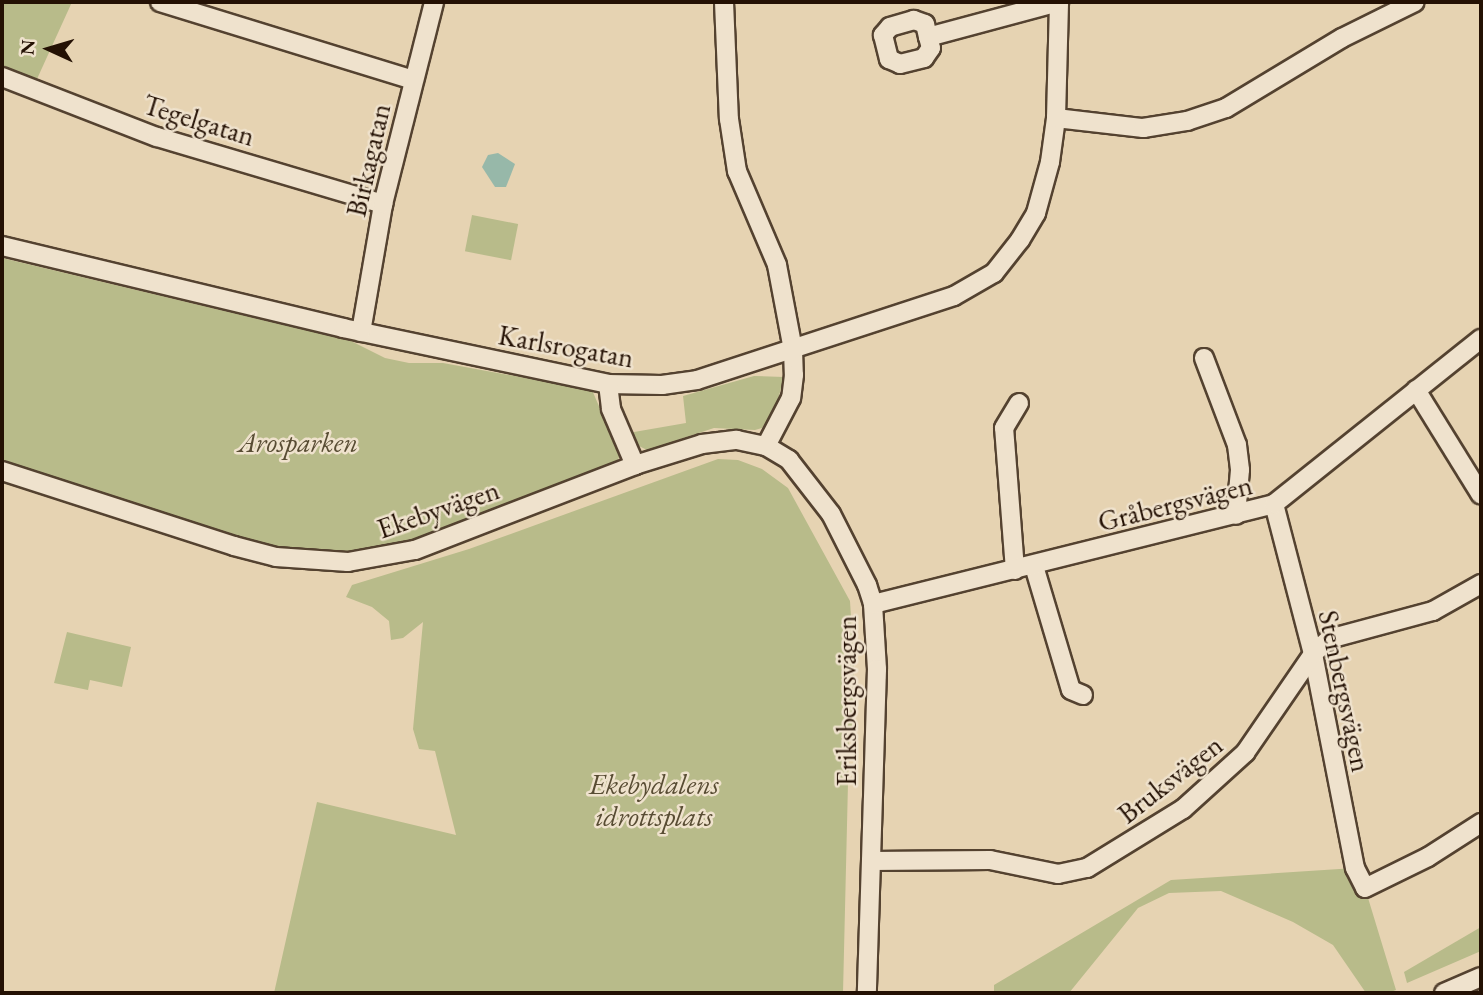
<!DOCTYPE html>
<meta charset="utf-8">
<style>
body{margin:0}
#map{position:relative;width:1483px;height:995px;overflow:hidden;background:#e6d3b2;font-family:"EB Garamond",serif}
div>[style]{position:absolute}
.green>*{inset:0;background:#b8bb8a;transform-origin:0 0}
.water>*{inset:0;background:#97b8a9}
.roads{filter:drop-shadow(2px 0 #544230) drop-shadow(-2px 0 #544230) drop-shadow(0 2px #544230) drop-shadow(0 -2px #544230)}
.minor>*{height:18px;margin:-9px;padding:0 9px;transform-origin:9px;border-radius:9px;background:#efe2cd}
span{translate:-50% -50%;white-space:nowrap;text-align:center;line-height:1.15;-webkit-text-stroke:5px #efe2cd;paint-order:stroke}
.street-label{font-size:28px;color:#241104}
.park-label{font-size:28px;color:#584c33;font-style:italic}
.frame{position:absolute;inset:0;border:4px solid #241104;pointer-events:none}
.north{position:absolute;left:14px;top:14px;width:70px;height:70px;-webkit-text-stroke:5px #efe2cd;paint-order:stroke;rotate:274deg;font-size:19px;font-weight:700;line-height:28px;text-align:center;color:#241104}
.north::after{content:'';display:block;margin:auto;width:24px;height:32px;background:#241104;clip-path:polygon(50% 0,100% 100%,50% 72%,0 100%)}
</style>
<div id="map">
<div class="green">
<div style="clip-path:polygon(2px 2px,72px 2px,32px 90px,2px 77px)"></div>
<div style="left:472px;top:215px;width:47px;height:37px;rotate:11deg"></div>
<div style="clip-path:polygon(2px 258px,351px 341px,385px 358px,409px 363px,443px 363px,592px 390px,620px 455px,616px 464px,412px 543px,337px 555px,276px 550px,25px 472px,2px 462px)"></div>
<div style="clip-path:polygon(754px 376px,784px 377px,776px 407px,762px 428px,755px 430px,714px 428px,647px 450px,635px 444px,631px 435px,634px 432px,686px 423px,683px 396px)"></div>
<div style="clip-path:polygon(718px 459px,738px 460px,762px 469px,788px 488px,850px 601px,854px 666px,852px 728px,841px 738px,849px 741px,843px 993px,274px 993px,317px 802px,456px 835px,435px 751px,419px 749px,413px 729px,423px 622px,403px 638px,391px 640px,389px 621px,372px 607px,346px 597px,352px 585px,469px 549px)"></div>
<div style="clip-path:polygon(67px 632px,131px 647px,122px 687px,90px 680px,88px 690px,54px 683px)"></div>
<div style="clip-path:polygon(1355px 868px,1365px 888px,1396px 990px,1388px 993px,1366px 993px,1333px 945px,1293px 922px,1221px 891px,1169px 893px,1138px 908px,1069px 993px,994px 993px,994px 985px,1171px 880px)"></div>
<div style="clip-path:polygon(1481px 927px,1481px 951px,1407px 983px,1404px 972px)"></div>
</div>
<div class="water">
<div style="clip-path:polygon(498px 153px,515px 164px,506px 187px,495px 187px,482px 167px,488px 155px)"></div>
</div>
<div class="roads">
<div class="minor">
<div style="left:160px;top:2px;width:265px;rotate:17.1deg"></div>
<div style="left:724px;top:2px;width:117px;rotate:87.6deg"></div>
<div style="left:729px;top:119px;width:53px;rotate:81.3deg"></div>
<div style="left:737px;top:171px;width:102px;rotate:66.9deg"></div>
<div style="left:777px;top:265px;width:86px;rotate:79.3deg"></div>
<div style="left:793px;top:350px;width:25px;rotate:88deg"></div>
<div style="left:794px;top:375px;width:23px;rotate:97deg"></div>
<div style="left:791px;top:398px;width:54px;rotate:117.5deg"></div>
<div style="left:928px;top:37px;width:13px;rotate:-103deg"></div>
<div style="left:925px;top:24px;width:12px;rotate:-160deg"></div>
<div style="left:914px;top:20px;width:25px;rotate:164deg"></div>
<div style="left:890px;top:27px;width:11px;rotate:131deg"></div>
<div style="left:883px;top:35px;width:25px;rotate:76deg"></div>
<div style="left:889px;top:59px;width:12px;rotate:24deg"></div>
<div style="left:900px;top:64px;width:25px;rotate:-14deg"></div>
<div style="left:924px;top:58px;width:12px;rotate:-55deg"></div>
<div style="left:931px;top:48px;width:11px;rotate:-105deg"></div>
<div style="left:928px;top:37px;width:136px;rotate:-15deg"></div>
<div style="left:2px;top:77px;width:166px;rotate:21.2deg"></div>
<div style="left:157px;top:137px;width:236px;rotate:16.5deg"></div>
<div style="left:1056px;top:118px;width:88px;rotate:6.6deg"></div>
<div style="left:1143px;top:128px;width:45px;rotate:-9deg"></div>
<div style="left:1187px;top:121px;width:41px;rotate:-18.4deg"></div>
<div style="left:1226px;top:108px;width:135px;rotate:-31.1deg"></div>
<div style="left:1342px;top:38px;width:81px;rotate:-26.3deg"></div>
<div style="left:2px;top:246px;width:351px;rotate:13.5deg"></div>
<div style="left:343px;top:328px;width:271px;rotate:11.9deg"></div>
<div style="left:608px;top:384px;width:54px;rotate:1.1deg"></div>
<div style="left:662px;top:385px;width:35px;rotate:-8deg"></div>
<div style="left:697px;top:380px;width:270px;rotate:-18.1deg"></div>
<div style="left:954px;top:296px;width:46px;rotate:-29.9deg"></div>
<div style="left:994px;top:273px;width:42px;rotate:-51.8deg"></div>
<div style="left:1020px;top:240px;width:31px;rotate:-59deg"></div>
<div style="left:1036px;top:213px;width:53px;rotate:-74.6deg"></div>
<div style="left:1050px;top:162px;width:44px;rotate:-82.2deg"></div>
<div style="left:1056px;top:118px;width:116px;rotate:-88.5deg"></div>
<div style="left:361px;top:332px;width:130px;rotate:-80.2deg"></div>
<div style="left:383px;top:204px;width:208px;rotate:-75.8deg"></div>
<div style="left:1204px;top:358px;width:93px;rotate:69.2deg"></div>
<div style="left:1237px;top:445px;width:25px;rotate:83deg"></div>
<div style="left:1240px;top:470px;width:45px;rotate:95.1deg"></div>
<div style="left:608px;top:384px;width:25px;rotate:83deg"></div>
<div style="left:611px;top:409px;width:61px;rotate:66.8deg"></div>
<div style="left:1416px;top:390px;width:123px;rotate:58.2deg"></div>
<div style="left:2px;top:471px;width:244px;rotate:17.9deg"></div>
<div style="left:234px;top:546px;width:43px;rotate:14.7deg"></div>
<div style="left:276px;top:557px;width:72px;rotate:4deg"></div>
<div style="left:348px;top:562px;width:68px;rotate:-10.2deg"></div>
<div style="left:415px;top:550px;width:236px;rotate:-21.1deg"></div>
<div style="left:635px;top:465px;width:70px;rotate:-17.4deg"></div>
<div style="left:702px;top:444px;width:35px;rotate:-7deg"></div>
<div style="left:737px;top:440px;width:30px;rotate:12deg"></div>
<div style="left:766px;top:446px;width:27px;rotate:31deg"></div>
<div style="left:789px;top:460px;width:68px;rotate:52.1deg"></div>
<div style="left:831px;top:514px;width:80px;rotate:63.1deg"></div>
<div style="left:867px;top:585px;width:20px;rotate:72deg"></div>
<div style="left:873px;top:604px;width:65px;rotate:86.5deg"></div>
<div style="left:877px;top:669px;width:324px;rotate:91.8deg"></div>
<div style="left:1274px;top:504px;width:155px;rotate:75.4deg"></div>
<div style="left:1313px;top:654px;width:218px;rotate:78.9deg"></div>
<div style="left:1355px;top:868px;width:22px;rotate:63deg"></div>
<div style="left:1365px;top:888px;width:70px;rotate:-26.2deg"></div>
<div style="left:1428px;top:857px;width:63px;rotate:-32.7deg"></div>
<div style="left:1034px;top:566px;width:129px;rotate:73.4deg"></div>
<div style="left:1071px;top:690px;width:13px;rotate:23deg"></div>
<div style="left:1015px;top:570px;width:142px;rotate:-94.4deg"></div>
<div style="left:1004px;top:428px;width:29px;rotate:-59deg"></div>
<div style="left:873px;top:604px;width:413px;rotate:-14deg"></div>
<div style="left:1274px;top:504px;width:265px;rotate:-38.6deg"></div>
<div style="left:871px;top:861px;width:119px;rotate:-0.5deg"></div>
<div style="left:990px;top:860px;width:69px;rotate:11.6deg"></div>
<div style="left:1058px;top:874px;width:30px;rotate:-12deg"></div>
<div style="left:1087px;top:868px;width:113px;rotate:-31.6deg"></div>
<div style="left:1183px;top:809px;width:84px;rotate:-42.1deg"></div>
<div style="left:1245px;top:753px;width:120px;rotate:-55.5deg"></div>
<div style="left:1313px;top:654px;width:22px;rotate:-43deg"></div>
<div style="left:1329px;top:639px;width:108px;rotate:-15.1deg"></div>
<div style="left:1433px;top:611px;width:55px;rotate:-29.4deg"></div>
<div style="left:1444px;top:993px;width:40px;rotate:-23.4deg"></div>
</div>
</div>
<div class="street-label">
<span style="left:199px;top:120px;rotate:17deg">Tegelgatan</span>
<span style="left:368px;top:160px;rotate:-77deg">Birkagatan</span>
<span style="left:566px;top:346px;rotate:10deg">Karlsrogatan</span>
<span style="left:1175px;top:503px;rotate:-14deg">Gråbergsvägen</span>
<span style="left:438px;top:509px;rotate:-19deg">Ekebyvägen</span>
<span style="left:1345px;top:691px;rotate:78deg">Stenbergsvägen</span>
<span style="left:846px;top:701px;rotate:-90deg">Eriksbergsvägen</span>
<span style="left:1170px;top:779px;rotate:-38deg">Bruksvägen</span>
</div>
<div class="park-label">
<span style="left:298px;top:442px">Arosparken</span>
<span style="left:654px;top:800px">Ekebydalens<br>idrottsplats</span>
</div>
<div class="frame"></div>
<div class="north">N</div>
</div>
